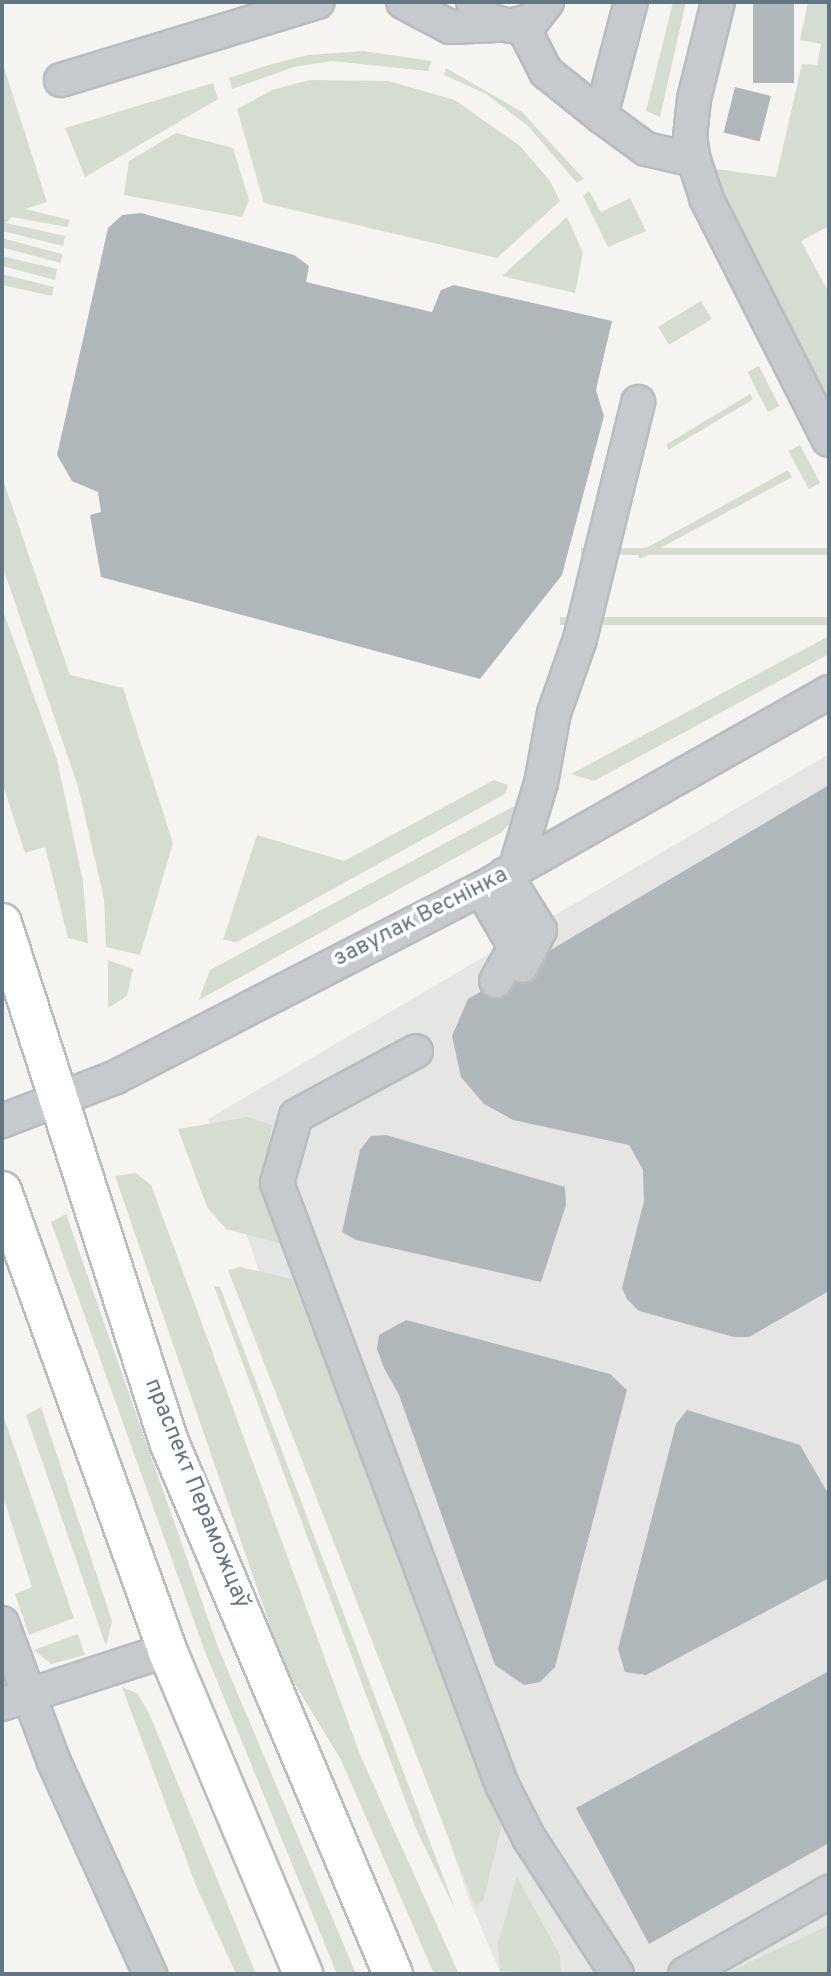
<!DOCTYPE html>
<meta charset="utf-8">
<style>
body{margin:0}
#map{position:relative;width:831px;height:1976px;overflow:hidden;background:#f5f4f0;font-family:Overpass,sans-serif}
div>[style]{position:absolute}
.built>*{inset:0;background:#e5e6e3}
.green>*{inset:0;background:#d5ddd0;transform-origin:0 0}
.building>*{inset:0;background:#afb7bb;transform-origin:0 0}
.roads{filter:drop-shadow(2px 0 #b8bcbf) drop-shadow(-2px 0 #b8bcbf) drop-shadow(0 2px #b8bcbf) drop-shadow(0 -2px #b8bcbf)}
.minor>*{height:32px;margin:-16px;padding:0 16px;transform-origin:16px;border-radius:16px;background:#c6cacc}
.major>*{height:38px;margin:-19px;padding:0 19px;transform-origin:19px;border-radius:19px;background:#fff}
span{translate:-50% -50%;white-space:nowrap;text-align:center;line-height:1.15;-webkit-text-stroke:7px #fff;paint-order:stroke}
.street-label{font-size:23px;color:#607684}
.frame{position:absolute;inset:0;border:4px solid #607684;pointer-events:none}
</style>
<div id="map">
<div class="built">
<div style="clip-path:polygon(829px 754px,829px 1925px,724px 1974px,501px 1974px,468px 1897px,208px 1119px)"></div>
</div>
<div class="green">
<div style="clip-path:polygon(673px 2px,686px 2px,660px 117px,646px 111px)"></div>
<div style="clip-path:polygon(808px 2px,829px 2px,829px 226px,801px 241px,829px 293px,829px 409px,709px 168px,776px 177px,802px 64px,817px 65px,821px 44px,800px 40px)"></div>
<div style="clip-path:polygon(363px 51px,432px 61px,428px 71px,332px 61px,294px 67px,232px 89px,229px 78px,272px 64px,308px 55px)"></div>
<div style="clip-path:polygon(2px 61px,47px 202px,25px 209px,70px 220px,67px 227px,12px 217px,6px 223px,65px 236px,63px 246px,2px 231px)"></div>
<div style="clip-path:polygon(446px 68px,522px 112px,584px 179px,577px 183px,528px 126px,486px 94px,444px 75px)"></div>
<div style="clip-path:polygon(309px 80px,388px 81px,455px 100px,520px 146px,550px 181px,560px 201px,497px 258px,264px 203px,237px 109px,272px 90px)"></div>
<div style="clip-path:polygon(213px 83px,218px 99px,85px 177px,65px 128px)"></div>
<div style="clip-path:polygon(176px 133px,233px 148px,249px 200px,242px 217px,124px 195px,129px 161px)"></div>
<div style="clip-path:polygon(589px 191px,601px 212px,630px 198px,646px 231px,608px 247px,583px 196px)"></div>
<div style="clip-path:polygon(567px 217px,583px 253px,575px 293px,502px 276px)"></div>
<div style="left:2px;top:238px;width:63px;height:9px;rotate:15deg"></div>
<div style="clip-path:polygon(2px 256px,57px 269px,55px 280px,2px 266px)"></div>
<div style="clip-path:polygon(2px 274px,54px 287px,52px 296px,2px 285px)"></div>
<div style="left:701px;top:301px;width:21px;height:50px;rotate:59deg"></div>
<div style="left:759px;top:366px;width:45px;height:13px;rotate:63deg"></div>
<div style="left:750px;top:394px;width:6px;height:98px;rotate:59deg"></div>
<div style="left:800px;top:445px;width:43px;height:13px;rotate:62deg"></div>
<div style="clip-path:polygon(788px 470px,792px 477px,640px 559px,637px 553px)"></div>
<div style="clip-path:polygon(2px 477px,70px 675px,123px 688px,173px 843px,140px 955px,106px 947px,104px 899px,78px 786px,2px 565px)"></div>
<div style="left:829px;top:548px;width:7px;height:248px;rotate:90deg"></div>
<div style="clip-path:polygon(2px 608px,57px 760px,83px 881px,88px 943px,68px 938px,45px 847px,25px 853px,2px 782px)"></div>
<div style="left:829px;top:617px;width:8px;height:269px;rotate:90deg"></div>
<div style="clip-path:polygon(829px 636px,829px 654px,594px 781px,571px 774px)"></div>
<div style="clip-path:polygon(494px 780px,508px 785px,505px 794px,237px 942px,223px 940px,257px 835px,344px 861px)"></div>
<div style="clip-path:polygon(518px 804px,518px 814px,502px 832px,199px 1000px,210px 970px)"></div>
<div style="clip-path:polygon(108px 960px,133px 969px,127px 996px,108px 1008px)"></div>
<div style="clip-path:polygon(248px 1117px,272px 1125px,262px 1191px,283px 1244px,226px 1229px,207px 1207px,178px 1129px)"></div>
<div style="clip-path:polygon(136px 1173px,151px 1185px,361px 1757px,459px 1974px,434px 1974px,341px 1760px,284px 1666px,115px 1176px)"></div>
<div style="clip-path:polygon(66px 1214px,218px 1647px,356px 1974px,337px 1974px,204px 1649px,51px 1222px)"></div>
<div style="clip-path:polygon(240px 1267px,292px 1279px,502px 1825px,483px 1901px,475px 1906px,228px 1270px)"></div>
<div style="clip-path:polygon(214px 1286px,220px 1287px,456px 1911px,416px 1829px)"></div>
<div style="clip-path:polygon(41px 1407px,112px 1621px,106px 1646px,26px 1415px)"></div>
<div style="clip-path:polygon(2px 1412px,74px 1618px,29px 1635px,15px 1594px,32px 1587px,2px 1493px)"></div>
<div style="clip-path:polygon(78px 1634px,85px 1655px,51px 1664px,34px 1650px)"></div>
<div style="clip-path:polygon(122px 1687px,137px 1693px,149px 1713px,256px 1974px,236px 1974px,197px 1888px)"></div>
<div style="clip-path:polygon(517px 1877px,560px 1955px,561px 1974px,500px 1971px,498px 1943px)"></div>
<div style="clip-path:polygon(829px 1925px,829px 1974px,724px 1974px)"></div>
</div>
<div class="building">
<div style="left:753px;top:2px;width:41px;height:81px"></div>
<div style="left:735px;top:87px;width:37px;height:47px;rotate:14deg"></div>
<div style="clip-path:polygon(141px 213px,294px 255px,309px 266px,306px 282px,432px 312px,441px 290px,454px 285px,612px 321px,596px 390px,604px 416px,562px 575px,480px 679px,101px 577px,90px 515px,101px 512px,98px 492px,72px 481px,57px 455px,108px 228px,122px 215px)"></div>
<div style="clip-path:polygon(829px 785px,829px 1291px,749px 1337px,734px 1337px,639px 1311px,627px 1299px,622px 1288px,644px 1201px,643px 1170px,629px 1145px,513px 1120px,484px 1104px,461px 1077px,452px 1036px,468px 999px)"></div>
<div style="clip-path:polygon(386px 1135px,565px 1187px,566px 1205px,541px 1282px,356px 1240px,342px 1232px,360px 1150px,371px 1136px)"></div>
<div style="clip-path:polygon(406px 1320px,610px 1374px,627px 1390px,555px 1667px,540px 1682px,524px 1685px,495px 1665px,399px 1395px,384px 1368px,377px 1349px,379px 1335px)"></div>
<div style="clip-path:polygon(687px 1410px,800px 1445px,829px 1495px,829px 1578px,646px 1675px,625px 1672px,618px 1649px,676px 1424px)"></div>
<div style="clip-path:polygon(829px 1671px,829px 1843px,649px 1944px,576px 1808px)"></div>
</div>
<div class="roads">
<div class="minor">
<div style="left:403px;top:2px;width:53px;rotate:28deg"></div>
<div style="left:450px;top:27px;width:48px;rotate:-2.4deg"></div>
<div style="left:473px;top:2px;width:23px;rotate:50deg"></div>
<div style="left:488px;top:20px;width:23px;rotate:15deg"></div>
<div style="left:510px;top:26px;width:24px;rotate:-15deg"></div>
<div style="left:533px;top:20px;width:23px;rotate:-52deg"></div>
<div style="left:718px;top:2px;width:100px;rotate:103.9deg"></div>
<div style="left:694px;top:99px;width:37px;rotate:96deg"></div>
<div style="left:690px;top:136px;width:24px;rotate:81deg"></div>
<div style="left:694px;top:160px;width:40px;rotate:72deg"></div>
<div style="left:706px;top:198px;width:271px;rotate:63.1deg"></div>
<div style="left:522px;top:25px;width:53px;rotate:62.9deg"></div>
<div style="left:546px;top:72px;width:70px;rotate:38.7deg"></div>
<div style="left:601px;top:116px;width:56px;rotate:36.3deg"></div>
<div style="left:646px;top:149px;width:49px;rotate:12.9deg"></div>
<div style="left:61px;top:80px;width:268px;rotate:-16.9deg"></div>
<div style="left:601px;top:116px;width:118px;rotate:-75.3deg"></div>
<div style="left:515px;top:869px;width:90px;rotate:-73.2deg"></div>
<div style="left:541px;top:783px;width:71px;rotate:-79.5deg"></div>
<div style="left:554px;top:713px;width:78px;rotate:-70.6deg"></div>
<div style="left:580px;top:639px;width:244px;rotate:-76.2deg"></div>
<div style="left:505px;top:874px;width:66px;rotate:58deg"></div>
<div style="left:540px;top:930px;width:40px;rotate:116.6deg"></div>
<div style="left:481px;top:889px;width:67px;rotate:59.6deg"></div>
<div style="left:515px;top:947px;width:39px;rotate:119deg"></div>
<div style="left:416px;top:1051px;width:136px;rotate:151.6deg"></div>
<div style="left:296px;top:1116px;width:70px;rotate:105.8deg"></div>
<div style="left:277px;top:1183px;width:643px;rotate:69.51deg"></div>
<div style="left:502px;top:1785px;width:59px;rotate:63deg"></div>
<div style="left:529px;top:1838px;width:162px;rotate:57.1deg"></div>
<div style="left:2px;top:1121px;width:122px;rotate:-21.1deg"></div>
<div style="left:116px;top:1077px;width:411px;rotate:-27.3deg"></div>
<div style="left:481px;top:889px;width:400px;rotate:-29.5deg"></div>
<div style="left:2px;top:1623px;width:148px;rotate:69.5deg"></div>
<div style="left:54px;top:1762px;width:233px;rotate:65.6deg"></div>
<div style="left:2px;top:1704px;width:174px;rotate:-18.1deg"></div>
<div style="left:685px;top:1974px;width:166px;rotate:-29.7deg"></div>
</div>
<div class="major">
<div style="left:2px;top:923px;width:545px;rotate:72.16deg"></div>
<div style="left:169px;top:1442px;width:577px;rotate:67.17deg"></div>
<div style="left:2px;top:1191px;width:488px;rotate:70.2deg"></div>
<div style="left:167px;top:1650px;width:351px;rotate:67.2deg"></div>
</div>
</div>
<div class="street-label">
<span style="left:421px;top:918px;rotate:-27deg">завулак Веснінка</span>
<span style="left:196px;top:1494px;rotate:68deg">праспект Пераможцаў</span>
</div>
<div class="frame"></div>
</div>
